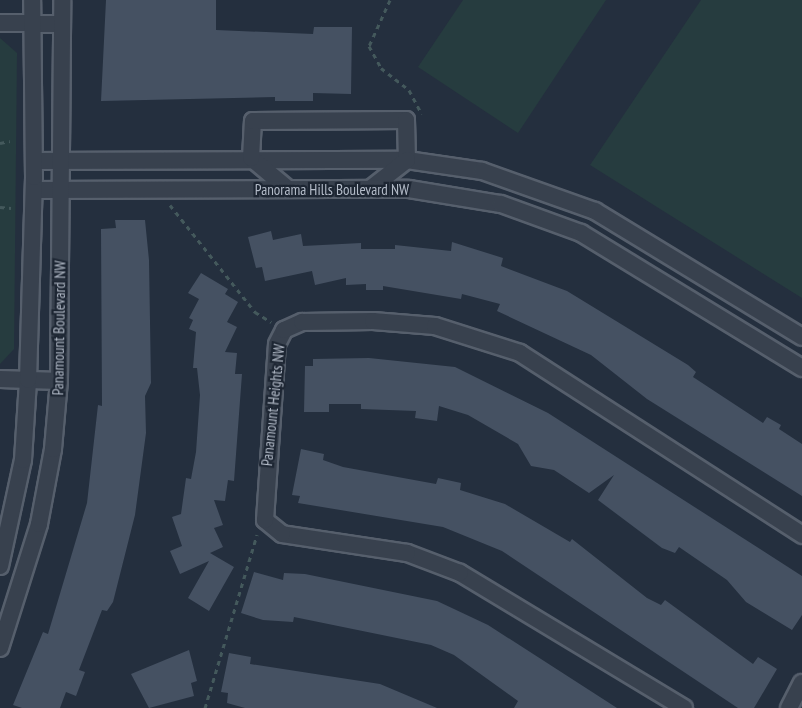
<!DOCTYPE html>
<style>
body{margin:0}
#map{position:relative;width:802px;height:708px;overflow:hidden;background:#242f3e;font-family:"PT Sans Narrow",sans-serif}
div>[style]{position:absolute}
.green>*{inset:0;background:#263c3f}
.building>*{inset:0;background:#455162}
.path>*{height:3px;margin-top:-1.5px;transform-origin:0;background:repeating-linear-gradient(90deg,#44595c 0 4.5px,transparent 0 9px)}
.roads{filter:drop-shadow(2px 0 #565f6c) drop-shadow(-2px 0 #565f6c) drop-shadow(0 2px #565f6c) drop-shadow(0 -2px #565f6c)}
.minor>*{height:16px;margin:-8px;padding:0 8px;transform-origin:8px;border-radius:8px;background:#38414e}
span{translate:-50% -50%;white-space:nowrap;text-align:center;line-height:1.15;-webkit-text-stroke:4.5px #1d2633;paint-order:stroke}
.street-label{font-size:15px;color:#b4bcc9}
</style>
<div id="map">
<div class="green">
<div style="clip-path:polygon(463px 0,606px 0,518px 133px,418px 67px)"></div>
<div style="clip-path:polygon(701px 0,802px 0,802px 298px,590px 165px)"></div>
<div style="clip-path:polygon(0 38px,17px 53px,14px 349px,0 364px)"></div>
</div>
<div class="building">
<div style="clip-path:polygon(106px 0,216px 0,216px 30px,313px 34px,314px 27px,352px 27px,351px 94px,313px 93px,313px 101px,275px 101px,275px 97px,101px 101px)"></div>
<div style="clip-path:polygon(115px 220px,145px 220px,149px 260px,151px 383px,145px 396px,146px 433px,135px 515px,113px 602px,107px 611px,102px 610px,79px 670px,85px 672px,76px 696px,66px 692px,60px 708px,22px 708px,13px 705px,43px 632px,48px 634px,87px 503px,98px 405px,102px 406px,101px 229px,116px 228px)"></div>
<div style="clip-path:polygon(271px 231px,273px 240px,301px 234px,303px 246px,361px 243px,361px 249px,395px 249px,395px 245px,451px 251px,452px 242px,503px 258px,501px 266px,567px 291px,688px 365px,696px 372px,693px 377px,763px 423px,767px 417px,781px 425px,779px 429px,802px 444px,802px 496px,647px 399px,591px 355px,497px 311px,500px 304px,462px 294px,461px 299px,383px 286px,383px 290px,366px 290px,366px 284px,346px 285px,346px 278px,315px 285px,312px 271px,265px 281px,262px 267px,256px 268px,248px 237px)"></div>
<div style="clip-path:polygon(201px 273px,228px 289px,225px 294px,238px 302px,227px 322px,237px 327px,225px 352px,237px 353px,235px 374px,242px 374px,234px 481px,228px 480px,225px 501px,214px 500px,223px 525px,214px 528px,223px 547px,210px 553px,234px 567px,209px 611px,188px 598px,209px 561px,180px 574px,170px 551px,182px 546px,172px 517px,181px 514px,186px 478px,191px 479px,196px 452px,200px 395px,197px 368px,193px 368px,196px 332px,189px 329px,193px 320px,189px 318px,199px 299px,188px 293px)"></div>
<div style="clip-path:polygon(369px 358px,455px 367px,548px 413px,802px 576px,802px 615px,792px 630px,746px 602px,727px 580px,679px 547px,675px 553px,662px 548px,598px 500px,614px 475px,589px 493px,554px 470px,531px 466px,518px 444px,468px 415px,439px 406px,437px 421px,415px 418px,416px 411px,361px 409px,361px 404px,329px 404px,329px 412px,304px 412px,305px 366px,313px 366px,313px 359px)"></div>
<div style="clip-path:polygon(301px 449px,324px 454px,323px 460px,343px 467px,436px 484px,438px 478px,461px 483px,460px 490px,505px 504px,570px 542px,572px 539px,647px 598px,661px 605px,665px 600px,753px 664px,758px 657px,777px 669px,754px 708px,738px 708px,502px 551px,443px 527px,298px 503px,300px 496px,292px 495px)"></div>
<div style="clip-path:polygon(254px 572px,283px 580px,284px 573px,305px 574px,437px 601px,488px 625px,617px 708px,514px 708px,518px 701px,454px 655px,431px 645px,294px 617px,293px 622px,263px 620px,241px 613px)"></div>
<div style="clip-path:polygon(189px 650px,197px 681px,191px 683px,194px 696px,149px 708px,131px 674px)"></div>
<div style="clip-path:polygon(229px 653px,251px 657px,250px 664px,380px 684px,437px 708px,245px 708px,227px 703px,228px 693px,221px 692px)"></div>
</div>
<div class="path">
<div style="left:390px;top:0;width:51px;rotate:114.5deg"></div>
<div style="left:369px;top:46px;width:25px;rotate:61deg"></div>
<div style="left:381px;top:68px;width:36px;rotate:38deg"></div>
<div style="left:409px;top:90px;width:27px;rotate:62deg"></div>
<div style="left:0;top:143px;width:10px;rotate:-11deg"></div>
<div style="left:170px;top:205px;width:137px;rotate:51.5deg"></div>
<div style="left:255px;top:312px;width:19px;rotate:32deg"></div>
<div style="left:0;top:207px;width:11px;rotate:5deg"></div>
<div style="left:205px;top:708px;width:181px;rotate:-73.3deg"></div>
</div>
<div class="roads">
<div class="minor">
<div style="left:0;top:23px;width:62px;rotate:0.9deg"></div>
<div style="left:34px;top:161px;width:373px;rotate:-0.2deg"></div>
<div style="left:407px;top:160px;width:76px;rotate:8.3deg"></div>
<div style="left:482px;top:171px;width:120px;rotate:19.5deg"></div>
<div style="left:595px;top:211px;width:242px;rotate:31.3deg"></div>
<div style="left:288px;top:189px;width:48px;rotate:-140deg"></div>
<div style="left:251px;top:158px;width:37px;rotate:-87deg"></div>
<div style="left:253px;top:121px;width:153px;rotate:-0.4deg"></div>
<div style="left:406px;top:120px;width:40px;rotate:88.6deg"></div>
<div style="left:407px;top:160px;width:47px;rotate:141.9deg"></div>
<div style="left:34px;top:190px;width:375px;rotate:-0.2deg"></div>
<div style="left:409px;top:189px;width:93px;rotate:9.3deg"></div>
<div style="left:501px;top:204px;width:85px;rotate:19.9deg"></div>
<div style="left:581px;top:233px;width:259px;rotate:31.4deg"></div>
<div style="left:0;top:379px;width:59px;rotate:1.9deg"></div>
<div style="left:0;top:566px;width:108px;rotate:-77.8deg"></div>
<div style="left:23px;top:460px;width:80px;rotate:-86.4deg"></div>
<div style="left:28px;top:380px;width:203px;rotate:-88.3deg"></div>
<div style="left:34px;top:177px;width:177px;rotate:-90.6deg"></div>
<div style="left:0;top:648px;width:130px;rotate:-72.5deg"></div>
<div style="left:39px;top:524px;width:76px;rotate:-79.4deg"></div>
<div style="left:53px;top:449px;width:68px;rotate:-85deg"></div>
<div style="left:59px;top:381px;width:381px;rotate:-89.5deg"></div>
<div style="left:684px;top:708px;width:262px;rotate:-148.9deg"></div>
<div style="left:460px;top:573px;width:57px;rotate:-159.3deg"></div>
<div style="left:407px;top:553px;width:126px;rotate:-171.4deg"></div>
<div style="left:282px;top:534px;width:22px;rotate:-141deg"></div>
<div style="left:265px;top:520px;width:176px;rotate:-86.1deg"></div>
<div style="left:277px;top:344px;width:16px;rotate:-63deg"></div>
<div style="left:284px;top:330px;width:20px;rotate:-24deg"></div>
<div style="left:302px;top:322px;width:71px;rotate:-0.8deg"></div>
<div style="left:373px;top:321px;width:62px;rotate:4.6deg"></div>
<div style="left:435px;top:326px;width:89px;rotate:17.6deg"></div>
<div style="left:520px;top:353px;width:336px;rotate:32.8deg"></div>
<div style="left:789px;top:708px;width:28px;rotate:-63deg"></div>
</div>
</div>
<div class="street-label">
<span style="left:332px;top:190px">Panorama Hills Boulevard NW</span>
<span style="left:59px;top:328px;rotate:-89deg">Panamount Boulevard NW</span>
<span style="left:273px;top:405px;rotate:-84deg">Panamount Heights NW</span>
</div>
</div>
